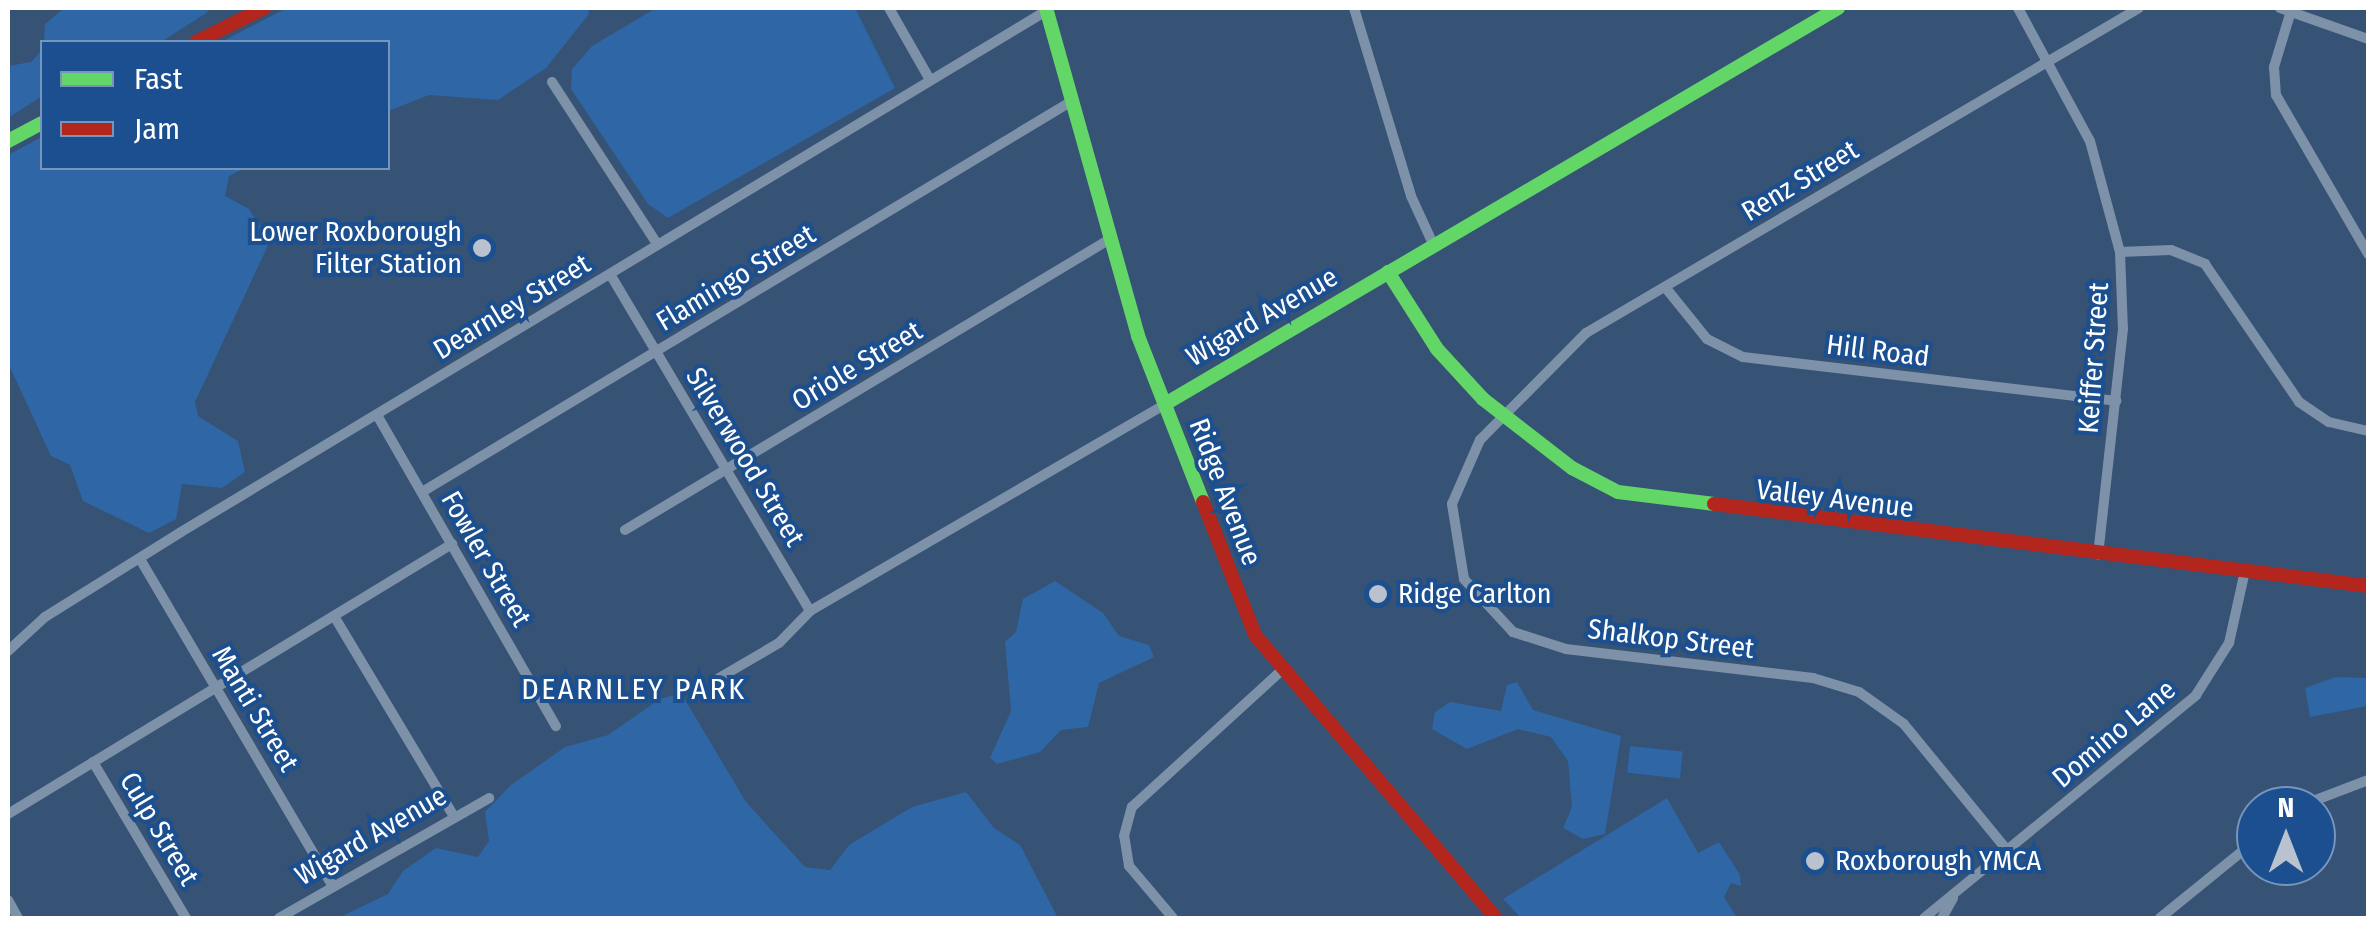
<!DOCTYPE html>
<style>
body{margin:0}
#map{position:relative;width:2376px;height:926px;overflow:hidden;background:#365274;font-family:"Fira Sans Condensed",sans-serif}
div>[style]{position:absolute}
.green>*{inset:0;background:#2f66a5;transform-origin:0 0}
.street>*{height:10px;margin:-5px;padding:0 5px;transform-origin:5px;border-radius:5px;background:#7d92a8}
.fast>*{height:14px;margin:-7px;padding:0 7px;transform-origin:7px;border-radius:7px;background:#63d668}
.jam>*{height:14px;margin:-7px;padding:0 7px;transform-origin:7px;border-radius:7px;background:#b3261e}
.dots>*{width:28px;height:28px;translate:-50% -50%;box-sizing:border-box;border:5px solid #1b4f8f;border-radius:50%}
span{translate:-50% -50%;white-space:nowrap;text-align:center;line-height:1.15;-webkit-text-stroke:8px #1b4f8f;paint-order:stroke}
.street-label{font-size:28px;color:#fff}
.poi-label{font-size:28px;color:#fff}
.right{translate:-100% -50%;text-align:right}
.left{translate:0 -50%;text-align:left}
.neighbourhood-label{font-size:30px;color:#fff;letter-spacing:2.5px}
.frame{position:absolute;inset:0;border:10px solid #fff;pointer-events:none}
.legend{position:absolute;left:40px;top:40px;width:350px;height:130px;box-sizing:border-box;background:#1b4f8f;border:2px solid #7695bc;margin:0;padding:12px 18px;list-style:none;font-size:30px;color:#fff}
.legend li{display:flex;align-items:center;gap:20px;height:50px}
.legend b{width:50px;border:2px solid #7695bc}
.north{position:absolute;left:2236px;top:786px;width:100px;height:100px;box-sizing:border-box;background:#1b4f8f;border:2px solid #7695bc;border-radius:50%;rotate:0deg;font-size:28px;font-weight:700;line-height:40px;text-align:center;color:#fff}
.north::after{content:'';display:block;margin:auto;width:35px;height:45px;background:#b9c2ce;clip-path:polygon(50% 0,100% 100%,50% 72%,0 100%)}
</style>
<div id="map">
<div class="green">
<div style="clip-path:polygon(64px 8px,207px 8px,208px 12px,161px 42px,44px 42px,45px 24px)"></div>
<div style="clip-path:polygon(287px 8px,588px 8px,589px 14px,546px 68px,498px 100px,429px 95px,388px 111px,388px 42px,221px 42px)"></div>
<div style="clip-path:polygon(656px 8px,855px 8px,895px 88px,668px 218px,648px 204px,571px 89px,572px 69px,592px 46px)"></div>
<div style="clip-path:polygon(42px 50px,42px 96px,8px 118px,8px 66px,31px 62px)"></div>
<div style="clip-path:polygon(42px 137px,42px 168px,245px 168px,229px 176px,225px 196px,249px 209px,270px 241px,195px 402px,198px 416px,238px 441px,245px 472px,222px 488px,182px 484px,176px 519px,149px 533px,83px 501px,70px 465px,51px 456px,8px 363px,8px 155px)"></div>
<div style="clip-path:polygon(1055px 581px,1103px 613px,1119px 636px,1149px 645px,1154px 657px,1099px 683px,1088px 727px,1061px 730px,1040px 752px,997px 764px,990px 758px,1011px 711px,1005px 642px,1016px 632px,1023px 599px)"></div>
<div style="clip-path:polygon(2336px 677px,2368px 678px,2368px 706px,2310px 717px,2305px 688px)"></div>
<div style="clip-path:polygon(1517px 682px,1533px 710px,1621px 736px,1605px 834px,1583px 839px,1563px 828px,1572px 807px,1568px 761px,1551px 737px,1518px 729px,1467px 749px,1432px 729px,1435px 712px,1450px 702px,1501px 711px,1507px 685px)"></div>
<div style="clip-path:polygon(681px 693px,746px 802px,805px 867px,830px 870px,849px 845px,912px 807px,966px 792px,994px 828px,1020px 845px,1058px 918px,338px 918px,388px 894px,403px 871px,436px 848px,478px 857px,489px 841px,485px 812px,511px 785px,565px 747px,608px 735px,660px 699px)"></div>
<div style="left:1630px;top:746px;width:53px;height:27px;rotate:6deg"></div>
<div style="clip-path:polygon(1667px 798px,1698px 853px,1719px 842px,1740px 875px,1741px 886px,1731px 883px,1724px 897px,1737px 918px,1521px 918px,1503px 899px)"></div>
</div>
<div class="street">
<div style="left:889px;top:8px;width:83px;rotate:60.3deg"></div>
<div style="left:1354px;top:8px;width:196px;rotate:73.1deg"></div>
<div style="left:1411px;top:196px;width:55px;rotate:65.3deg"></div>
<div style="left:2018px;top:8px;width:151px;rotate:61.6deg"></div>
<div style="left:2090px;top:141px;width:115px;rotate:74.9deg"></div>
<div style="left:2120px;top:252px;width:77px;rotate:87.8deg"></div>
<div style="left:2123px;top:329px;width:227px;rotate:96.3deg"></div>
<div style="left:2280px;top:8px;width:93px;rotate:19.4deg"></div>
<div style="left:2291px;top:11px;width:59px;rotate:106.9deg"></div>
<div style="left:2274px;top:67px;width:28px;rotate:86deg"></div>
<div style="left:2276px;top:95px;width:184px;rotate:59.9deg"></div>
<div style="left:552px;top:82px;width:194px;rotate:57deg"></div>
<div style="left:2120px;top:252px;width:51px;rotate:-2.2deg"></div>
<div style="left:2171px;top:250px;width:37px;rotate:22deg"></div>
<div style="left:2205px;top:264px;width:167px;rotate:55.7deg"></div>
<div style="left:2299px;top:402px;width:36px;rotate:34deg"></div>
<div style="left:2329px;top:422px;width:40px;rotate:13deg"></div>
<div style="left:610px;top:274px;width:392px;rotate:59.3deg"></div>
<div style="left:1665px;top:287px;width:67px;rotate:51.1deg"></div>
<div style="left:1707px;top:339px;width:40px;rotate:26.6deg"></div>
<div style="left:1743px;top:357px;width:376px;rotate:6.7deg"></div>
<div style="left:377px;top:415px;width:359px;rotate:60.1deg"></div>
<div style="left:422px;top:492px;width:759px;rotate:-31.03deg"></div>
<div style="left:625px;top:530px;width:566px;rotate:-30.96deg"></div>
<div style="left:140px;top:559px;width:375px;rotate:59.5deg"></div>
<div style="left:334px;top:616px;width:232px;rotate:59.1deg"></div>
<div style="left:8px;top:651px;width:50px;rotate:-42.6deg"></div>
<div style="left:45px;top:617px;width:160px;rotate:-32deg"></div>
<div style="left:181px;top:532px;width:1010px;rotate:-31.06deg"></div>
<div style="left:719px;top:678px;width:69px;rotate:-30.3deg"></div>
<div style="left:779px;top:643px;width:45px;rotate:-45.9deg"></div>
<div style="left:810px;top:611px;width:411px;rotate:-30.2deg"></div>
<div style="left:93px;top:762px;width:182px;rotate:59.2deg"></div>
<div style="left:2300px;top:806px;width:73px;rotate:-20.9deg"></div>
<div style="left:8px;top:814px;width:520px;rotate:-31.3deg"></div>
<div style="left:2007px;top:850px;width:163px;rotate:-129.3deg"></div>
<div style="left:1904px;top:724px;width:55px;rotate:-144.6deg"></div>
<div style="left:1859px;top:692px;width:48px;rotate:-163.1deg"></div>
<div style="left:1813px;top:678px;width:249px;rotate:-173.3deg"></div>
<div style="left:1566px;top:649px;width:56px;rotate:-162.2deg"></div>
<div style="left:1513px;top:632px;width:72px;rotate:-132.8deg"></div>
<div style="left:1464px;top:579px;width:76px;rotate:-99.1deg"></div>
<div style="left:1452px;top:504px;width:70px;rotate:-66.4deg"></div>
<div style="left:1480px;top:440px;width:151px;rotate:-45.3deg"></div>
<div style="left:1586px;top:333px;width:641px;rotate:-30.44deg"></div>
<div style="left:8px;top:900px;width:21px;rotate:61deg"></div>
<div style="left:279px;top:918px;width:242px;rotate:-29.7deg"></div>
<div style="left:1173px;top:918px;width:68px;rotate:-130.2deg"></div>
<div style="left:1129px;top:866px;width:30px;rotate:-99deg"></div>
<div style="left:1124px;top:836px;width:30px;rotate:-75deg"></div>
<div style="left:1132px;top:807px;width:202px;rotate:-42.4deg"></div>
<div style="left:1924px;top:918px;width:352px;rotate:-39.3deg"></div>
<div style="left:2196px;top:695px;width:62px;rotate:-57.6deg"></div>
<div style="left:2229px;top:643px;width:74px;rotate:-77.5deg"></div>
<div style="left:1942px;top:918px;width:23px;rotate:-61deg"></div>
<div style="left:2160px;top:918px;width:124px;rotate:-39.1deg"></div>
</div>
<div class="fast">
<div style="left:1046px;top:8px;width:341px;rotate:74.3deg"></div>
<div style="left:1138px;top:336px;width:178px;rotate:68.6deg"></div>
<div style="left:8px;top:141px;width:38px;rotate:-28deg"></div>
<div style="left:1388px;top:272px;width:91px;rotate:57.5deg"></div>
<div style="left:1437px;top:349px;width:68px;rotate:47.4deg"></div>
<div style="left:1483px;top:399px;width:113px;rotate:37.8deg"></div>
<div style="left:1572px;top:468px;width:52px;rotate:27.6deg"></div>
<div style="left:1618px;top:492px;width:97px;rotate:7.1deg"></div>
<div style="left:1165px;top:404px;width:781px;rotate:-30.47deg"></div>
</div>
<div class="jam">
<div style="left:196px;top:42px;width:76px;rotate:-26.6deg"></div>
<div style="left:1203px;top:502px;width:143px;rotate:68.6deg"></div>
<div style="left:1255px;top:635px;width:372px;rotate:49.6deg"></div>
<div style="left:1714px;top:504px;width:659px;rotate:7.15deg"></div>
</div>
<div class="dots">
<div style="left:482px;top:248px;background:#b9c2ce"></div>
<div style="left:1378px;top:594px;background:#b9c2ce"></div>
<div style="left:1815px;top:861px;background:#b9c2ce"></div>
</div>
<div class="street-label">
<span style="left:1800px;top:181px;rotate:-31deg">Renz Street</span>
<span style="left:736px;top:278px;rotate:-31deg">Flamingo Street</span>
<span style="left:512px;top:307px;rotate:-31deg">Dearnley Street</span>
<span style="left:1262px;top:317px;rotate:-30deg">Wigard Avenue</span>
<span style="left:1878px;top:351px;rotate:7deg">Hill Road</span>
<span style="left:2094px;top:358px;rotate:-86deg">Keiffer Street</span>
<span style="left:857px;top:366px;rotate:-31deg">Oriole Street</span>
<span style="left:745px;top:457px;rotate:59deg">Silverwood Street</span>
<span style="left:1225px;top:492px;rotate:69deg">Ridge Avenue</span>
<span style="left:1835px;top:499px;rotate:7deg">Valley Avenue</span>
<span style="left:486px;top:559px;rotate:60deg">Fowler Street</span>
<span style="left:1671px;top:639px;rotate:7deg">Shalkop Street</span>
<span style="left:255px;top:709px;rotate:59deg">Manti Street</span>
<span style="left:2114px;top:734px;rotate:-40deg">Domino Lane</span>
<span style="left:159px;top:829px;rotate:59deg">Culp Street</span>
<span style="left:371px;top:836px;rotate:-30deg">Wigard Avenue</span>
</div>
<div class="poi-label">
<span class="right" style="left:462px;top:248px">Lower Roxborough<br>Filter Station</span>
<span class="left" style="left:1398px;top:594px">Ridge Carlton</span>
<span class="left" style="left:1835px;top:861px">Roxborough YMCA</span>
</div>
<div class="neighbourhood-label">
<span style="left:634px;top:689px">DEARNLEY PARK</span>
</div>
<div class="frame"></div>
<ul class="legend">
<li><b style="height:12px;background:#63d668"></b>Fast</li>
<li><b style="height:12px;background:#b3261e"></b>Jam</li>
</ul>
<div class="north">N</div>
</div>
